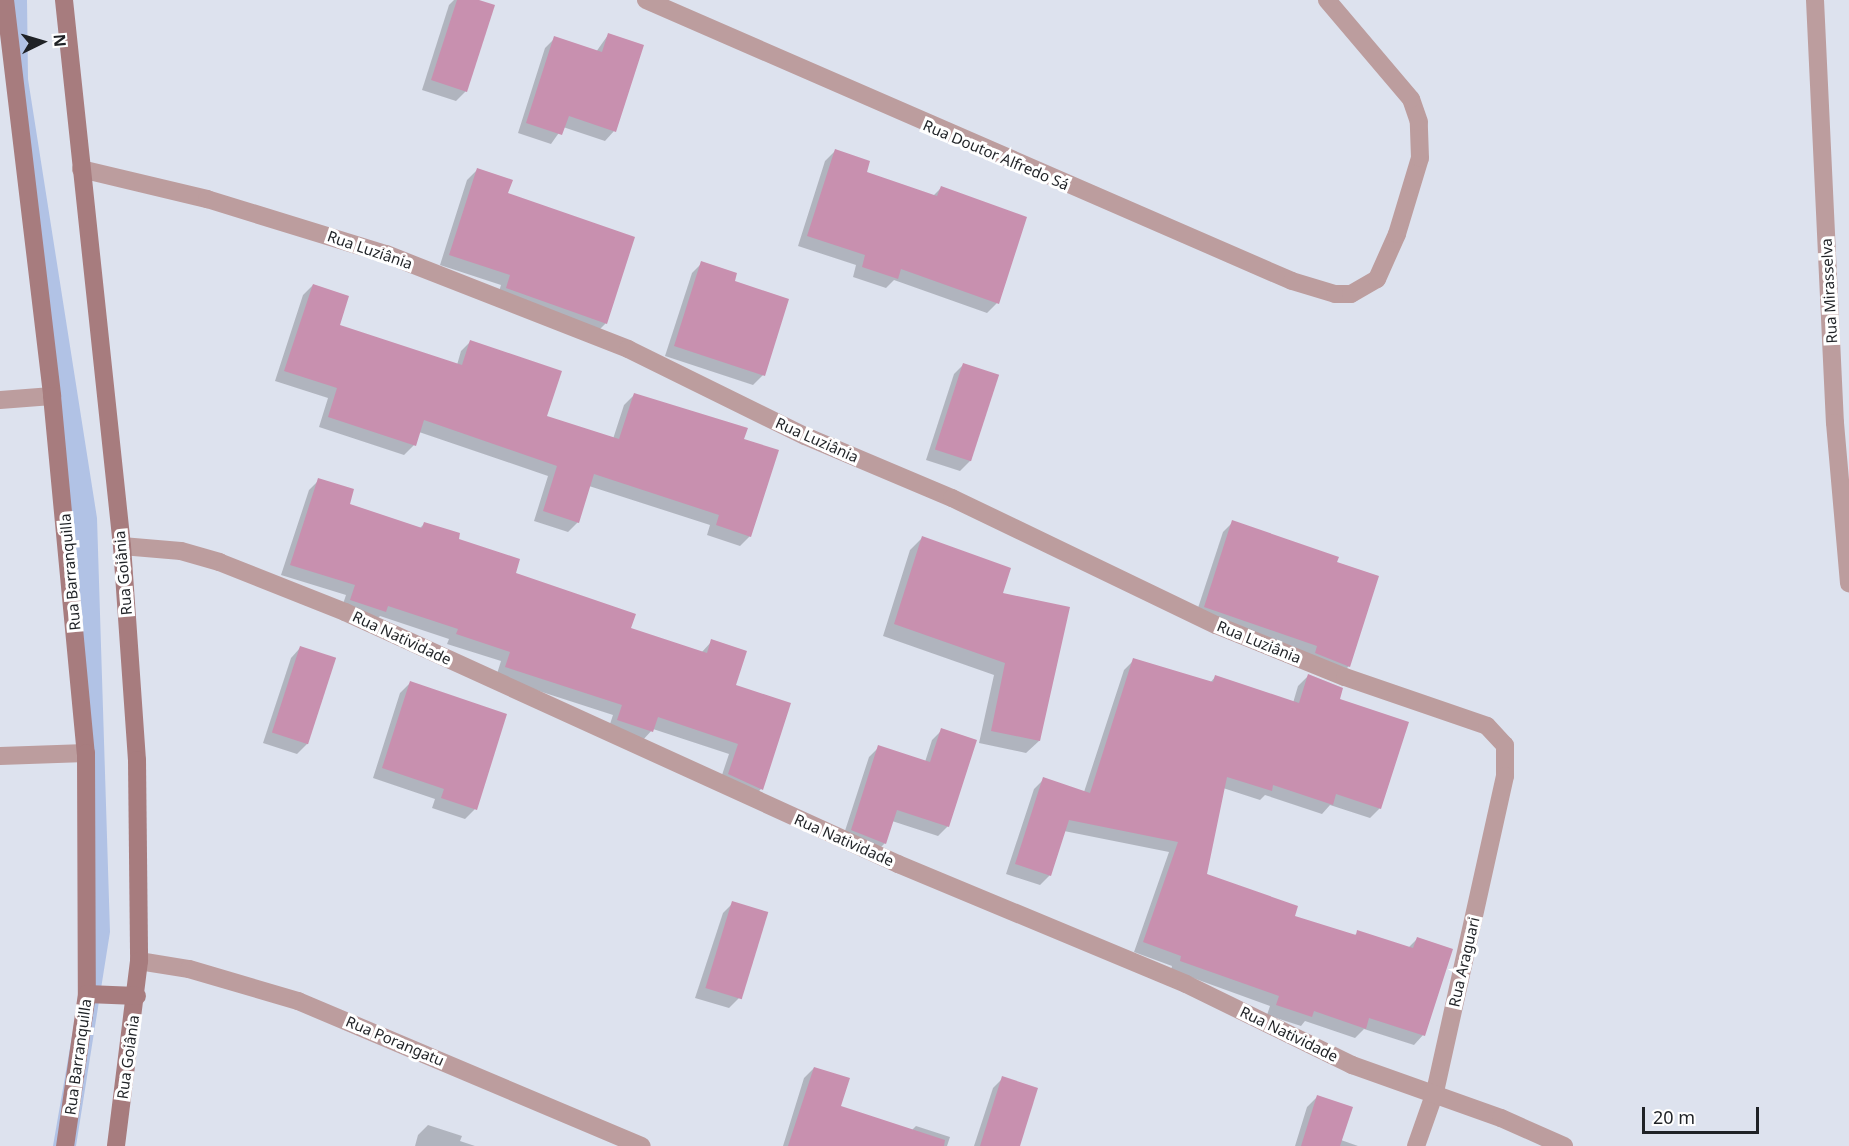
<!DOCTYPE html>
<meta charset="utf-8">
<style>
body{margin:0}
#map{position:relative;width:1849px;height:1146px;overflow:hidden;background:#dde2ee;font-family:"Noto Sans",sans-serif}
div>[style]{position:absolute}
.green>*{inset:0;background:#b1c2e5}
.shadow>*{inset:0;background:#0003}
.building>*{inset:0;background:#c890af;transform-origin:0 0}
.street>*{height:18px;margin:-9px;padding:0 9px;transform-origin:9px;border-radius:9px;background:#bc9d9e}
.secondary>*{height:18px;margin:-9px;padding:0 9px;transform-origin:9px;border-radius:9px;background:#a77c7e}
span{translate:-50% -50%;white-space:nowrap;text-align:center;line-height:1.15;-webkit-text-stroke:6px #fff;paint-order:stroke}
.street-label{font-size:15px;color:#1f2226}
.north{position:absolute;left:12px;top:12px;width:60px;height:60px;-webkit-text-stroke:4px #fff;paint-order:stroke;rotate:85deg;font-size:16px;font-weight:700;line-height:24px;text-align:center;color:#1f2226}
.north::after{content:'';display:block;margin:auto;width:21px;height:27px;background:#1f2226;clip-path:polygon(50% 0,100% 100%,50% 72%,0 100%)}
.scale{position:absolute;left:1642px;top:1107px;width:117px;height:27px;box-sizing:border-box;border:3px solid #1f2226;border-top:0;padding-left:8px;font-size:18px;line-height:21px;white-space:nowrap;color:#1f2226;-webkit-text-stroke:4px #fff;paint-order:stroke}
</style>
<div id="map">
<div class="green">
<div style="clip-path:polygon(4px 0,27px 0,28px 79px,97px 518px,110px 932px,76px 1146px,53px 1146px,90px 932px,86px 788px)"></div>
</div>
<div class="shadow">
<div style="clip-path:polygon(454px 0,474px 0,466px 91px,456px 101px,422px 90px,449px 5px)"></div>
<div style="clip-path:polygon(608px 35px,614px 131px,605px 141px,563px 127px,551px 144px,518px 133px,545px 48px,555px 38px,596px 52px)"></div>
<div style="clip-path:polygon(835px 151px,865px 173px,933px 196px,941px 188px,997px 303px,987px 313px,894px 280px,886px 288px,853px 277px,856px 265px,798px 246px,825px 161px)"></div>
<div style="clip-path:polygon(477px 170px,507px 194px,606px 323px,596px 333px,497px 298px,501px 285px,440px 265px,467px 180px)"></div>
<div style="clip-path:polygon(702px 263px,763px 375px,753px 385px,665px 356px,692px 273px)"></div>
<div style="clip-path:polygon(313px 285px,338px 326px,457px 365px,461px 351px,471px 341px,545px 417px,613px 439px,624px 405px,634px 395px,742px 440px,750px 536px,740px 546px,707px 535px,710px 525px,589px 486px,578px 522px,568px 532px,534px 521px,548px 476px,419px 432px,414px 445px,404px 455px,319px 427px,328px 398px,275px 381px,303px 295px)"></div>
<div style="clip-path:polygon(964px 364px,970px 461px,960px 471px,926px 460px,954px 374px)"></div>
<div style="clip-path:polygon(319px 480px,348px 505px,420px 528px,425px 523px,514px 573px,629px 629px,701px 653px,712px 641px,734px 686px,761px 789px,751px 799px,719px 784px,729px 754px,653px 729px,642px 741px,608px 730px,613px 715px,496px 677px,501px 661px,447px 644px,449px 639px,380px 616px,375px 621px,341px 610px,346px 595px,281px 575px,309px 490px)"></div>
<div style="clip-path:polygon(1233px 522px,1336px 563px,1349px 666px,1339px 676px,1195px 617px,1223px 532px)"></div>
<div style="clip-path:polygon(922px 538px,1001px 594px,1039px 741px,1026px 753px,979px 743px,994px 675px,883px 636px,910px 550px)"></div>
<div style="clip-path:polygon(300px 648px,307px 744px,297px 754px,263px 743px,291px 658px)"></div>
<div style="clip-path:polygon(1134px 660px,1210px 683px,1215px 677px,1293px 703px,1298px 686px,1308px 676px,1338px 700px,1380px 808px,1370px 818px,1330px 805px,1322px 814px,1265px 795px,1260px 800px,1223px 788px,1206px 874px,1293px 917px,1354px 936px,1358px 932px,1408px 948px,1417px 939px,1423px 1035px,1414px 1045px,1364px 1029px,1355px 1038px,1305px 1021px,1301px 1026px,1267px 1015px,1270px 1006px,1171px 970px,1172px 966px,1134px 952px,1169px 852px,1064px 831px,1050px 875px,1040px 885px,1006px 874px,1034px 789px,1044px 779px,1084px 792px,1124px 670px)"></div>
<div style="clip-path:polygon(410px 683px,475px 809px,465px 819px,432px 808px,435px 799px,373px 778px,400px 693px)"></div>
<div style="clip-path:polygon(942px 730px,948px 826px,938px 836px,892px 821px,885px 843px,875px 853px,842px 840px,869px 757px,879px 747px,925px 762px,932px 740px)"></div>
<div style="clip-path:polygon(733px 903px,739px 998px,729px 1008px,695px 998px,723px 913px)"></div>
<div style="clip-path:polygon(814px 1068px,839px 1107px,912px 1130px,916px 1126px,950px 1137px,947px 1146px,783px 1146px,804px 1078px)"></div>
<div style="clip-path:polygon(1003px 1078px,1018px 1146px,974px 1146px,993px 1088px)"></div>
<div style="clip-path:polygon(1317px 1097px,1341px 1140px,1358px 1146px,1295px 1146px,1307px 1107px)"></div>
<div style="clip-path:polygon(428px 1125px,462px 1136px,460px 1141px,475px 1146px,415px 1146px,418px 1135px)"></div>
</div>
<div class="building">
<div style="clip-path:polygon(457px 0,479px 0,495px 5px,467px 92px,431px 80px)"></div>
<div style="clip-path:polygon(608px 33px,644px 45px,616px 132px,569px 116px,562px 135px,526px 123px,554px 36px,602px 52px)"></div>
<div style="clip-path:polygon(835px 149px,870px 161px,867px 172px,937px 196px,941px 186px,1027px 217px,999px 304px,901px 269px,898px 279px,862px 267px,865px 255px,807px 236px)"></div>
<div style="clip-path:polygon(477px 168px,513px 180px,508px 193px,635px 237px,607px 324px,506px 288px,510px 275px,449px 255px)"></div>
<div style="clip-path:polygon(701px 261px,737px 273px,735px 281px,789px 299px,765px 376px,674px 346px)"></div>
<div style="clip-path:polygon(313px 284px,349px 296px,340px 325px,462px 365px,470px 340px,562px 371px,547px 416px,619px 439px,634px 393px,748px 428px,744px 439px,779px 450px,751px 537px,716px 525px,719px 515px,594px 474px,579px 523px,543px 511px,557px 466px,424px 420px,416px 446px,328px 417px,337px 388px,284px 371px)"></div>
<div style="left:963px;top:363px;width:38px;height:91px;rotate:18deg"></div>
<div style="clip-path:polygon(318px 478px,354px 489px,350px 504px,422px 528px,424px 522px,460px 533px,459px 539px,520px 559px,516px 573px,636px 614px,631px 628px,707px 653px,711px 639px,747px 651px,736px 685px,791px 703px,763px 790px,728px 774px,738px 744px,658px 717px,653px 732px,617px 720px,622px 705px,505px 667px,510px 652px,456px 634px,458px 629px,388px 606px,386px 612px,350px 600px,355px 585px,290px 565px)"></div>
<div style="clip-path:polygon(1232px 520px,1339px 557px,1337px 562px,1379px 576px,1350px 667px,1315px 653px,1317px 646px,1204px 607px)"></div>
<div style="clip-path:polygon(922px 536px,1011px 568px,1003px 593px,1070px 607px,1040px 741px,991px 731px,1005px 663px,894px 624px)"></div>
<div style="left:300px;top:646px;width:38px;height:91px;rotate:18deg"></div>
<div style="clip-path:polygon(1133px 658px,1213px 682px,1215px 675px,1299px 703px,1308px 674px,1343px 688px,1340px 699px,1409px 722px,1381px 809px,1336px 794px,1333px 805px,1273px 785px,1272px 791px,1227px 777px,1207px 874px,1298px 906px,1295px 916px,1356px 935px,1357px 930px,1413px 948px,1417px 937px,1453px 949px,1425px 1036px,1369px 1018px,1366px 1029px,1314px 1011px,1312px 1017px,1276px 1005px,1279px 996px,1180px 961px,1181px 956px,1143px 942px,1178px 842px,1069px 820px,1051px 876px,1015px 864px,1043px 777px,1090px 793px)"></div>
<div style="clip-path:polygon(410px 681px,507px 714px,477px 810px,441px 798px,444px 789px,382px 768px)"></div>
<div style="clip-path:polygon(941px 728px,977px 740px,949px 827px,897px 810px,886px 844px,851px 830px,878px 745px,930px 762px)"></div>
<div style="left:732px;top:901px;width:38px;height:91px;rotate:17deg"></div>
<div style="clip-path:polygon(814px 1067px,850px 1078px,841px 1106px,945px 1140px,944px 1146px,788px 1146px)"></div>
<div style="clip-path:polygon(1002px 1076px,1038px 1088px,1020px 1146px,980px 1146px)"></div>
<div style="clip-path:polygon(1317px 1095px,1353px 1107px,1340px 1146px,1301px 1146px)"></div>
</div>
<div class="street">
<div style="left:646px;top:0;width:704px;rotate:23.51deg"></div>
<div style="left:1292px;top:281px;width:45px;rotate:16.8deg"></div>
<div style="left:1335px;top:294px;width:16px"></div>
<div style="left:1351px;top:294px;width:30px;rotate:-30deg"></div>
<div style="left:1377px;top:279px;width:49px;rotate:-66deg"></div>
<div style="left:1397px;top:234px;width:79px;rotate:-73.2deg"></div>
<div style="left:1420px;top:158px;width:36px;rotate:-92deg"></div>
<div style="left:1419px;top:122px;width:24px;rotate:-109deg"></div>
<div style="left:1411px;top:99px;width:130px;rotate:-130.3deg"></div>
<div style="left:1815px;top:0;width:423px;rotate:87.3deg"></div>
<div style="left:1835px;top:423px;width:161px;rotate:85deg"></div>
<div style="left:81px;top:169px;width:130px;rotate:13.4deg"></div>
<div style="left:207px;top:199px;width:187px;rotate:17.1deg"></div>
<div style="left:386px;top:254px;width:260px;rotate:21.4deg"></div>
<div style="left:628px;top:349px;width:197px;rotate:26.2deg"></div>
<div style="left:805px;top:436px;width:160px;rotate:22.9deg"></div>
<div style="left:952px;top:498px;width:293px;rotate:25.7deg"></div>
<div style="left:1216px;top:625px;width:139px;rotate:22deg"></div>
<div style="left:1345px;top:677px;width:150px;rotate:19deg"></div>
<div style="left:1487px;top:726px;width:26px;rotate:47deg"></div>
<div style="left:1505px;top:745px;width:31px;rotate:90deg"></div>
<div style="left:1505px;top:776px;width:327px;rotate:102.5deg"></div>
<div style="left:1434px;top:1095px;width:54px;rotate:109.4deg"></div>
<div style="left:0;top:400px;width:52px;rotate:-4.4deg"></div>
<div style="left:122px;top:546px;width:59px;rotate:4.8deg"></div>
<div style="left:181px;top:551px;width:40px;rotate:16deg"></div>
<div style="left:219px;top:562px;width:136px;rotate:21.6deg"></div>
<div style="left:345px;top:612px;width:608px;rotate:24.5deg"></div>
<div style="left:898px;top:864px;width:312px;rotate:22.6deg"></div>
<div style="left:1186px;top:984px;width:185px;rotate:26deg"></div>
<div style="left:1352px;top:1065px;width:158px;rotate:19.6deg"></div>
<div style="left:1501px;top:1118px;width:69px;rotate:24deg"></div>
<div style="left:0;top:756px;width:86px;rotate:-2deg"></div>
<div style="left:139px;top:961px;width:51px;rotate:9.1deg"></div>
<div style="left:189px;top:969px;width:114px;rotate:16.4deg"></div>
<div style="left:298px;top:1001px;width:373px;rotate:22.9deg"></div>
</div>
<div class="secondary">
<div style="left:5px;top:0;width:399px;rotate:83.2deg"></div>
<div style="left:52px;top:396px;width:359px;rotate:84.6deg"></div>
<div style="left:86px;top:753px;width:241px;rotate:89.8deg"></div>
<div style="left:87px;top:994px;width:154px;rotate:98.2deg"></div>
<div style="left:64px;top:0;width:549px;rotate:83.94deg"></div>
<div style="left:122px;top:546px;width:215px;rotate:86deg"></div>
<div style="left:137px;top:760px;width:201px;rotate:89.4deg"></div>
<div style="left:139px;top:961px;width:186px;rotate:97.1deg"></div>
<div style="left:87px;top:994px;width:50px;rotate:2.3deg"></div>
</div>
<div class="street-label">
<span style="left:996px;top:155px;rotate:23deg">Rua Doutor Alfredo Sá</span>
<span style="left:370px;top:250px;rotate:19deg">Rua Luziânia</span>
<span style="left:1829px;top:291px;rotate:-93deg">Rua Mirasselva</span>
<span style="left:817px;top:440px;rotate:24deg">Rua Luziânia</span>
<span style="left:70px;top:572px;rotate:-95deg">Rua Barranquilla</span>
<span style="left:123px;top:573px;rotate:-95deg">Rua Goiânia</span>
<span style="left:402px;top:638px;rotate:25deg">Rua Natividade</span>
<span style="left:1259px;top:642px;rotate:22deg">Rua Luziânia</span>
<span style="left:844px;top:840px;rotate:24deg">Rua Natividade</span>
<span style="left:1464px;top:962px;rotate:-77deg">Rua Araguari</span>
<span style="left:1289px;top:1034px;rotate:26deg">Rua Natividade</span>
<span style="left:395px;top:1041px;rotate:23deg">Rua Porangatu</span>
<span style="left:78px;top:1057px;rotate:-82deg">Rua Barranquilla</span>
<span style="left:128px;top:1057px;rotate:-82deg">Rua Goiânia</span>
</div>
<div class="north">N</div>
<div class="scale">20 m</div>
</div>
